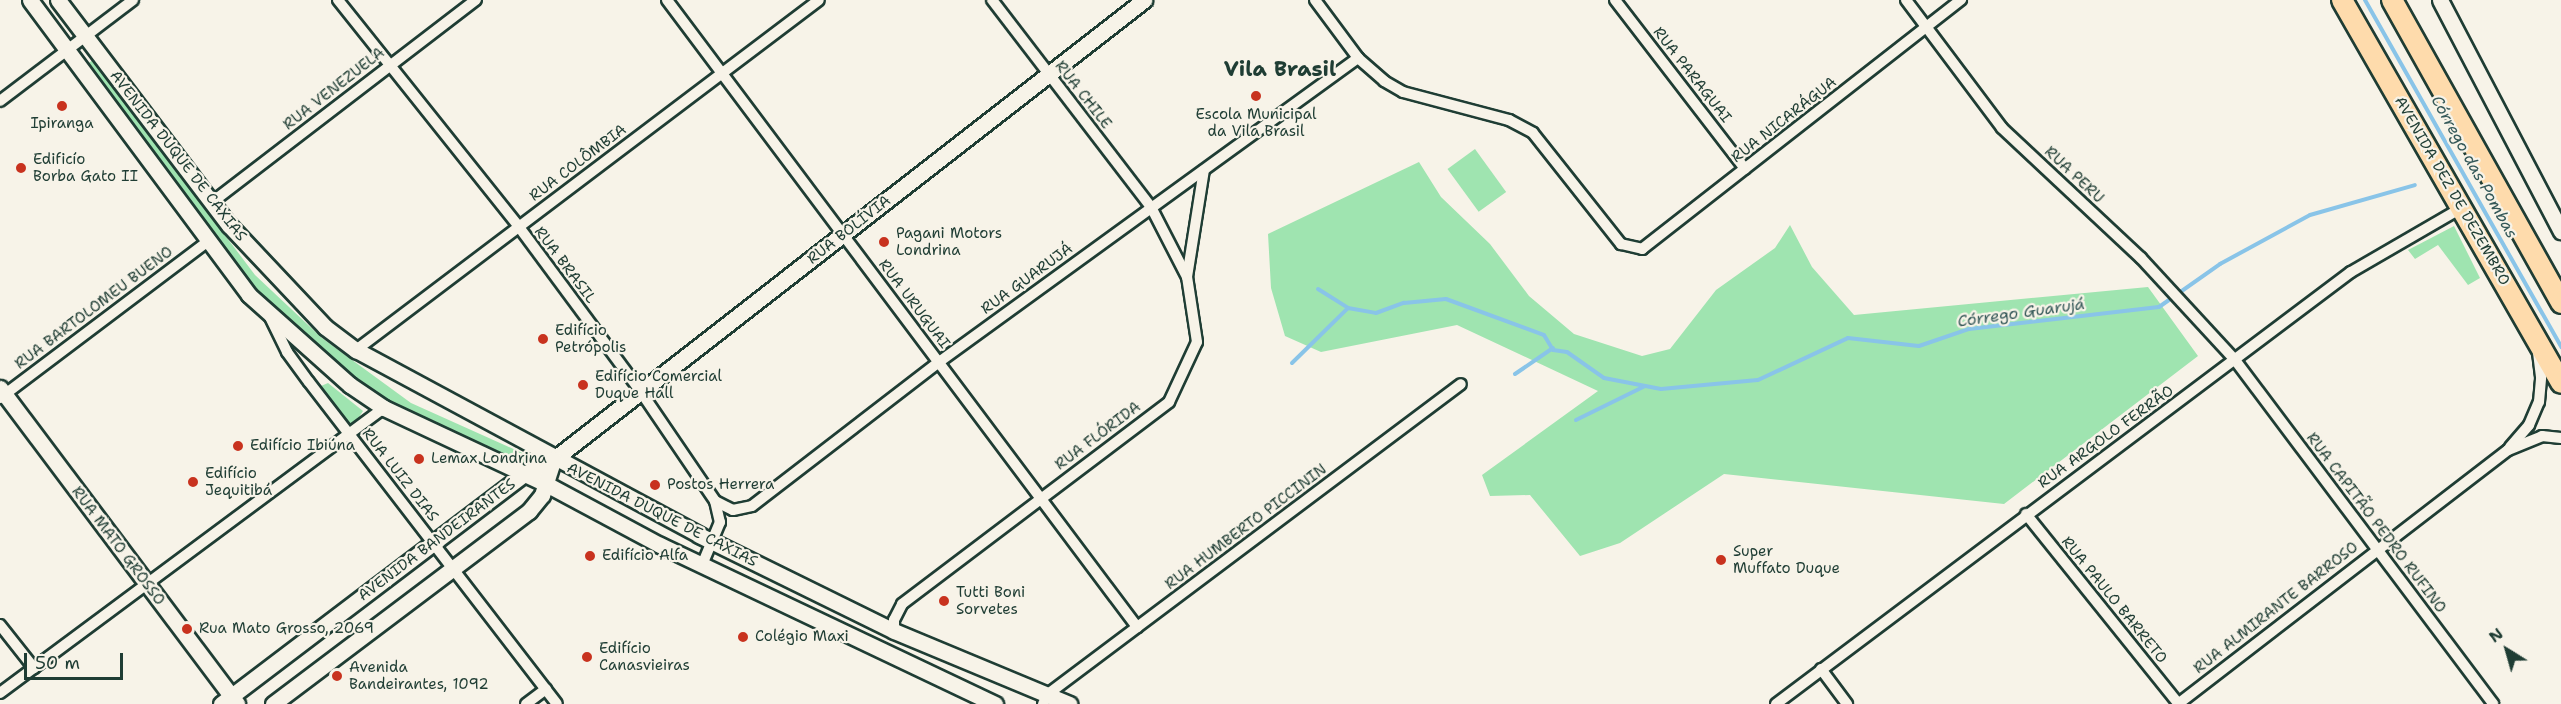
<!DOCTYPE html>
<meta charset="utf-8">
<style>
body{margin:0}
#map{position:relative;width:2561px;height:704px;overflow:hidden;background:#f7f3e8;font-family:"Shantell Sans",sans-serif}
div>[style]{position:absolute}
.green>*{inset:0;background:#9fe4b0;transform-origin:0 0}
.stream>*{height:4px;margin:-2px;padding:0 2px;transform-origin:2px;border-radius:2px;background:#89c4e8}
.roads{filter:drop-shadow(2px 0 #1f3d34) drop-shadow(-2px 0 #1f3d34) drop-shadow(0 2px #1f3d34) drop-shadow(0 -2px #1f3d34)}
.street>*{height:10px;margin:-5px;padding:0 5px;transform-origin:5px;border-radius:5px;background:#f7f3e8}
.secondary>*{height:15px;margin:-7.5px;padding:0 7.5px;transform-origin:7.5px;border-radius:7.5px;background:#f7f3e8}
.highway>*{height:20px;margin:-10px;padding:0 10px;transform-origin:10px;border-radius:10px;background:#fedbac}
.dots>*{width:16px;height:16px;translate:-50% -50%;box-sizing:border-box;border:3px solid #f7f3e8;border-radius:50%}
span{translate:-50% -50%;white-space:nowrap;text-align:center;line-height:1.15;-webkit-text-stroke:4.5px #f7f3e8;paint-order:stroke}
.street-label{font-size:15px;color:#1f3d34}
.poi-label{font-size:15px;color:#1f3d34}
.left{translate:0 -50%;text-align:left}
.water-label{font-size:16px;color:#345858;font-style:italic}
.district-label{font-size:21px;color:#1f3d34;font-weight:700}
.north{position:absolute;left:2477px;top:620px;width:60px;height:60px;-webkit-text-stroke:4px #f7f3e8;paint-order:stroke;rotate:323deg;font-size:16px;font-weight:700;line-height:24px;text-align:center;color:#1f3d34}
.north::after{content:'';display:block;margin:auto;width:21px;height:27px;background:#1f3d34;clip-path:polygon(50% 0,100% 100%,50% 72%,0 100%)}
.scale{position:absolute;left:24px;top:653px;width:99px;height:27px;box-sizing:border-box;border:3px solid #1f3d34;border-top:0;padding-left:8px;font-size:18px;line-height:21px;white-space:nowrap;color:#1f3d34;-webkit-text-stroke:4px #f7f3e8;paint-order:stroke}
</style>
<div id="map">
<div class="green">
<div style="clip-path:polygon(93px 60px,255px 275px,322px 338px,411px 403px,540px 461px,523px 470px,375px 397px,334px 364px,246px 281px,84px 66px)"></div>
<div style="left:1475px;top:149px;width:53px;height:34px;rotate:54deg"></div>
<div style="clip-path:polygon(1419px 162px,1441px 197px,1490px 244px,1529px 296px,1574px 334px,1642px 356px,1670px 349px,1716px 290px,1775px 248px,1790px 225px,1812px 267px,1854px 315px,2148px 287px,2198px 356px,2004px 504px,1724px 474px,1620px 543px,1580px 556px,1530px 495px,1490px 496px,1482px 475px,1598px 391px,1457px 325px,1321px 352px,1285px 336px,1271px 288px,1268px 234px)"></div>
<div style="clip-path:polygon(2454px 226px,2480px 278px,2468px 285px,2438px 245px,2415px 259px,2408px 250px)"></div>
<div style="clip-path:polygon(328px 383px,363px 411px,355px 423px,349px 424px,321px 391px,321px 386px)"></div>
</div>
<div class="stream">
<div style="left:2365px;top:0;width:399px;rotate:60.5deg"></div>
<div style="left:1318px;top:289px;width:36px;rotate:32deg"></div>
<div style="left:1348px;top:308px;width:28px;rotate:10deg"></div>
<div style="left:1376px;top:313px;width:30px;rotate:-20deg"></div>
<div style="left:1404px;top:303px;width:42px;rotate:-5.4deg"></div>
<div style="left:1446px;top:299px;width:104px;rotate:20.2deg"></div>
<div style="left:1544px;top:335px;width:17px;rotate:59deg"></div>
<div style="left:1553px;top:350px;width:14px;rotate:8deg"></div>
<div style="left:1567px;top:352px;width:45px;rotate:35.1deg"></div>
<div style="left:1604px;top:378px;width:58px;rotate:10.9deg"></div>
<div style="left:1661px;top:389px;width:97px;rotate:-5.3deg"></div>
<div style="left:1758px;top:380px;width:99px;rotate:-25deg"></div>
<div style="left:1848px;top:338px;width:71px;rotate:6.4deg"></div>
<div style="left:1919px;top:346px;width:53px;rotate:-18.8deg"></div>
<div style="left:1969px;top:329px;width:191px;rotate:-6.6deg"></div>
<div style="left:2159px;top:307px;width:75px;rotate:-35.2deg"></div>
<div style="left:2220px;top:264px;width:102px;rotate:-28.6deg"></div>
<div style="left:2310px;top:215px;width:109px;rotate:-15.9deg"></div>
<div style="left:1292px;top:363px;width:78px;rotate:-44.5deg"></div>
<div style="left:1515px;top:374px;width:46px;rotate:-34.4deg"></div>
<div style="left:1576px;top:420px;width:77px;rotate:-26.2deg"></div>
</div>
<div class="roads">
<div class="street">
<div style="left:338px;top:0;width:290px;rotate:51.4deg"></div>
<div style="left:519px;top:227px;width:205px;rotate:53.5deg"></div>
<div style="left:641px;top:392px;width:132px;rotate:55.8deg"></div>
<div style="left:715px;top:501px;width:22px;rotate:77deg"></div>
<div style="left:720px;top:522px;width:47px;rotate:112.7deg"></div>
<div style="left:667px;top:0;width:784px;rotate:53.14deg"></div>
<div style="left:1315px;top:0;width:72px;rotate:53.4deg"></div>
<div style="left:1358px;top:58px;width:35px;rotate:41deg"></div>
<div style="left:1384px;top:81px;width:22px;rotate:30deg"></div>
<div style="left:1403px;top:92px;width:110px;rotate:14.8deg"></div>
<div style="left:1509px;top:120px;width:27px;rotate:28deg"></div>
<div style="left:1533px;top:133px;width:142px;rotate:51.6deg"></div>
<div style="left:1621px;top:244px;width:22px;rotate:13deg"></div>
<div style="left:1642px;top:249px;width:405px;rotate:-38deg"></div>
<div style="left:1615px;top:0;width:213px;rotate:52.4deg"></div>
<div style="left:1906px;top:0;width:160px;rotate:53.1deg"></div>
<div style="left:2002px;top:128px;width:190px;rotate:43.1deg"></div>
<div style="left:2141px;top:258px;width:139px;rotate:47.3deg"></div>
<div style="left:2235px;top:360px;width:430px;rotate:53.1deg"></div>
<div style="left:0;top:101px;width:167px;rotate:-37.2deg"></div>
<div style="left:211px;top:203px;width:334px;rotate:-37.5deg"></div>
<div style="left:1187px;top:277px;width:108px;rotate:-81deg"></div>
<div style="left:270px;top:317px;width:39px;rotate:64deg"></div>
<div style="left:287px;top:352px;width:37px;rotate:54deg"></div>
<div style="left:309px;top:382px;width:406px;rotate:52.4deg"></div>
<div style="left:356px;top:350px;width:580px;rotate:-37.09deg"></div>
<div style="left:0;top:398px;width:259px;rotate:-37deg"></div>
<div style="left:2510px;top:447px;width:29px;rotate:-49deg"></div>
<div style="left:2529px;top:425px;width:25px;rotate:-67deg"></div>
<div style="left:2539px;top:402px;width:25px;rotate:-85deg"></div>
<div style="left:2541px;top:377px;width:25px;rotate:-97deg"></div>
<div style="left:715px;top:501px;width:20px;rotate:27deg"></div>
<div style="left:733px;top:510px;width:19px;rotate:-12deg"></div>
<div style="left:752px;top:506px;width:236px;rotate:-37.6deg"></div>
<div style="left:939px;top:362px;width:518px;rotate:-35.96deg"></div>
<div style="left:2026px;top:514px;width:244px;rotate:51.2deg"></div>
<div style="left:0;top:625px;width:55px;rotate:51.7deg"></div>
<div style="left:894px;top:631px;width:11px;rotate:-90deg"></div>
<div style="left:894px;top:620px;width:18px;rotate:-63deg"></div>
<div style="left:902px;top:604px;width:335px;rotate:-37.1deg"></div>
<div style="left:1169px;top:402px;width:66px;rotate:-65deg"></div>
<div style="left:1197px;top:342px;width:66px;rotate:-98.7deg"></div>
<div style="left:1187px;top:277px;width:79px;rotate:-117.2deg"></div>
<div style="left:1151px;top:207px;width:261px;rotate:-127.5deg"></div>
<div style="left:1821px;top:669px;width:44px;rotate:53.4deg"></div>
<div style="left:0;top:693px;width:478px;rotate:-36.6deg"></div>
<div style="left:526px;top:704px;width:25px;rotate:-37deg"></div>
<div style="left:1043px;top:704px;width:11px;rotate:-63deg"></div>
<div style="left:1048px;top:694px;width:516px;rotate:-36.89deg"></div>
<div style="left:1776px;top:704px;width:719px;rotate:-36.92deg"></div>
<div style="left:2351px;top:272px;width:129px;rotate:-30.1deg"></div>
<div style="left:2178px;top:704px;width:416px;rotate:-37.6deg"></div>
<div style="left:2508px;top:450px;width:37px;rotate:-22deg"></div>
<div style="left:2542px;top:436px;width:19px;rotate:6deg"></div>
</div>
<div class="secondary">
<div style="left:30px;top:0;width:367px;rotate:53.4deg"></div>
<div style="left:249px;top:295px;width:135px;rotate:41.7deg"></div>
<div style="left:350px;top:385px;width:41px;rotate:34.1deg"></div>
<div style="left:384px;top:408px;width:179px;rotate:25.1deg"></div>
<div style="left:546px;top:484px;width:129px;rotate:28.2deg"></div>
<div style="left:660px;top:545px;width:371px;rotate:25.4deg"></div>
<div style="left:58px;top:0;width:283px;rotate:52.8deg"></div>
<div style="left:229px;top:225px;width:140px;rotate:46.7deg"></div>
<div style="left:325px;top:327px;width:39px;rotate:37deg"></div>
<div style="left:356px;top:350px;width:390px;rotate:28.3deg"></div>
<div style="left:699px;top:535px;width:217px;rotate:26.2deg"></div>
<div style="left:894px;top:631px;width:190px;rotate:22.6deg"></div>
<div style="left:2440px;top:0;width:261px;rotate:62.4deg"></div>
<div style="left:0;top:388px;width:395px;rotate:53.1deg"></div>
<div style="left:221px;top:704px;width:380px;rotate:-37.2deg"></div>
<div style="left:524px;top:474px;width:34px;rotate:-27deg"></div>
<div style="left:554px;top:459px;width:748px;rotate:-37.88deg"></div>
<div style="left:273px;top:704px;width:321px;rotate:-37deg"></div>
<div style="left:529px;top:511px;width:21px;rotate:-51deg"></div>
<div style="left:542px;top:495px;width:38px;rotate:-72deg"></div>
</div>
<div class="highway">
<div style="left:2342px;top:0;width:441px;rotate:60.2deg"></div>
<div style="left:2392px;top:0;width:347px;rotate:60.8deg"></div>
</div>
</div>
<div class="dots">
<div style="left:1256px;top:96px;background:#c8321e"></div>
<div style="left:62px;top:106px;background:#c8321e"></div>
<div style="left:21px;top:168px;background:#c8321e"></div>
<div style="left:884px;top:242px;background:#c8321e"></div>
<div style="left:543px;top:339px;background:#c8321e"></div>
<div style="left:583px;top:385px;background:#c8321e"></div>
<div style="left:238px;top:446px;background:#c8321e"></div>
<div style="left:419px;top:459px;background:#c8321e"></div>
<div style="left:193px;top:482px;background:#c8321e"></div>
<div style="left:655px;top:485px;background:#c8321e"></div>
<div style="left:590px;top:556px;background:#c8321e"></div>
<div style="left:1721px;top:560px;background:#c8321e"></div>
<div style="left:944px;top:601px;background:#c8321e"></div>
<div style="left:187px;top:629px;background:#c8321e"></div>
<div style="left:743px;top:637px;background:#c8321e"></div>
<div style="left:587px;top:657px;background:#c8321e"></div>
<div style="left:337px;top:676px;background:#c8321e"></div>
</div>
<div class="street-label">
<span style="left:1692px;top:75px;rotate:52deg">RUA PARAGUAI</span>
<span style="left:334px;top:89px;rotate:-38deg">RUA VENEZUELA</span>
<span style="left:1083px;top:95px;rotate:52deg">RUA CHILE</span>
<span style="left:1784px;top:120px;rotate:-38deg">RUA NICARÁGUA</span>
<span style="left:178px;top:156px;rotate:52deg">AVENIDA DUQUE DE CAXIAS</span>
<span style="left:578px;top:163px;rotate:-37deg">RUA COLÔMBIA</span>
<span style="left:2074px;top:175px;rotate:43deg">RUA PERU</span>
<span style="left:2452px;top:191px;rotate:60deg">AVENIDA DEZ DE DEZEMBRO</span>
<span style="left:849px;top:230px;rotate:-38deg">RUA BOLÍVIA</span>
<span style="left:565px;top:265px;rotate:53deg">RUA BRASIL</span>
<span style="left:1027px;top:279px;rotate:-36deg">RUA GUARUJÁ</span>
<span style="left:914px;top:304px;rotate:53deg">RUA URUGUAI</span>
<span style="left:94px;top:308px;rotate:-37deg">RUA BARTOLOMEU BUENO</span>
<span style="left:1098px;top:436px;rotate:-37deg">RUA FLÓRIDA</span>
<span style="left:2106px;top:437px;rotate:-36deg">RUA ARGOLO FERRÃO</span>
<span style="left:400px;top:475px;rotate:52deg">RUA LUIZ DIAS</span>
<span style="left:662px;top:515px;rotate:27deg">AVENIDA DUQUE DE CAXIAS</span>
<span style="left:2376px;top:523px;rotate:53deg">RUA CAPITÃO PEDRO RUFINO</span>
<span style="left:1246px;top:527px;rotate:-37deg">RUA HUMBERTO PICCININ</span>
<span style="left:437px;top:540px;rotate:-37deg">AVENIDA BANDEIRANTES</span>
<span style="left:118px;top:546px;rotate:53deg">RUA MATO GROSSO</span>
<span style="left:2114px;top:600px;rotate:51deg">RUA PAULO BARRETO</span>
<span style="left:2276px;top:608px;rotate:-38deg">RUA ALMIRANTE BARROSO</span>
</div>
<div class="poi-label">
<span style="left:1256px;top:123px">Escola Municipal<br>da Vila Brasil</span>
<span style="left:62px;top:124px">Ipiranga</span>
<span class="left" style="left:33px;top:168px">Edificío<br>Borba Gato II</span>
<span class="left" style="left:896px;top:242px">Pagani Motors<br>Londrina</span>
<span class="left" style="left:555px;top:339px">Edifício<br>Petrópolis</span>
<span class="left" style="left:595px;top:385px">Edifício Comercial<br>Duque Hall</span>
<span class="left" style="left:250px;top:446px">Edifício Ibiúna</span>
<span class="left" style="left:431px;top:459px">Lemax Londrina</span>
<span class="left" style="left:205px;top:482px">Edifício<br>Jequitibá</span>
<span class="left" style="left:667px;top:485px">Postos Herrera</span>
<span class="left" style="left:1733px;top:560px">Super<br>Muffato Duque</span>
<span class="left" style="left:602px;top:556px">Edifício Alfa</span>
<span class="left" style="left:956px;top:601px">Tutti Boni<br>Sorvetes</span>
<span class="left" style="left:199px;top:629px">Rua Mato Grosso, 2069</span>
<span class="left" style="left:755px;top:637px">Colégio Maxi</span>
<span class="left" style="left:599px;top:657px">Edifício<br>Canasvieiras</span>
<span class="left" style="left:349px;top:676px">Avenida<br>Bandeirantes, 1092</span>
</div>
<div class="water-label">
<span style="left:2474px;top:167px;rotate:61deg">Córrego das Pombas</span>
<span style="left:2021px;top:313px;rotate:-8deg">Córrego Guarujá</span>
</div>
<div class="district-label">
<span style="left:1280px;top:69px">Vila Brasil</span>
</div>
<div class="north">N</div>
<div class="scale">50 m</div>
</div>
